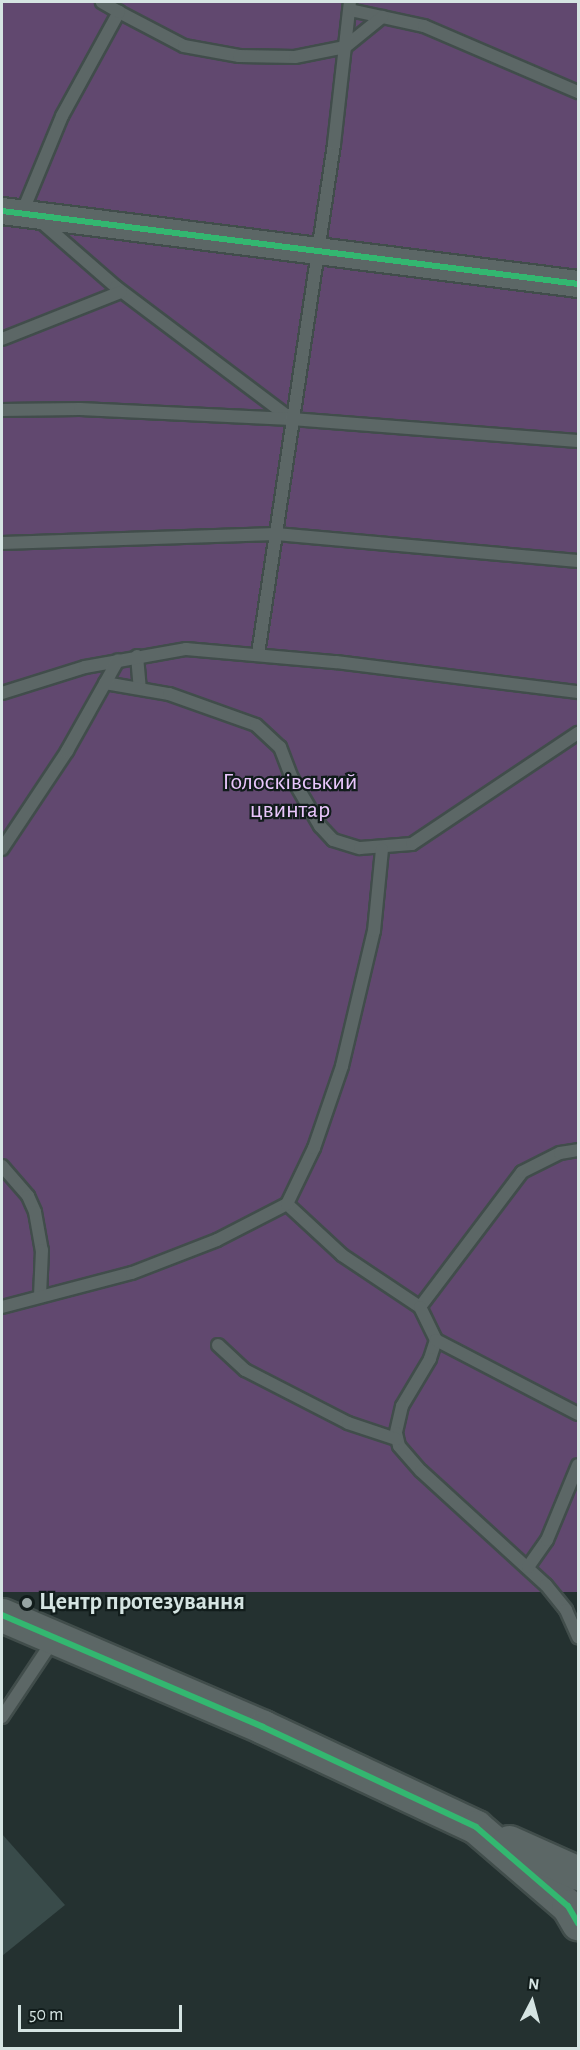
<!DOCTYPE html>
<meta charset="utf-8">
<style>
body{margin:0}
#map{position:relative;width:580px;height:2050px;overflow:hidden;background:#243130;font-family:"Alegreya Sans",sans-serif}
div>[style]{position:absolute}
.green>*{inset:0;background:#61486f;transform-origin:0 0}
.building>*{inset:0;background:#394b4a}
.roads{filter:drop-shadow(2px 0 #414d4b) drop-shadow(-2px 0 #414d4b) drop-shadow(0 2px #414d4b) drop-shadow(0 -2px #414d4b)}
.lane>*{height:12px;margin:-6px;padding:0 6px;transform-origin:6px;border-radius:6px;background:#5c6766}
.street>*{height:26px;margin:-13px;padding:0 13px;transform-origin:13px;border-radius:13px;background:#5c6766}
.secondary>*{height:33px;margin:-16.5px;padding:0 16.5px;transform-origin:16.5px;border-radius:16.5px;background:#5c6766}
.cycleway>*{height:6px;margin:-3px;padding:0 3px;transform-origin:3px;border-radius:3px;background:#33b770}
.dots>*{width:16px;height:16px;translate:-50% -50%;box-sizing:border-box;border:3px solid #111c1b;border-radius:50%}
span{translate:-50% -50%;white-space:nowrap;text-align:center;line-height:1.15;-webkit-text-stroke:4.5px #111c1b;paint-order:stroke}
.park-label{font-size:24px;color:#e9c6fc}
.poi-label{font-size:24px;color:#d5e4e2;font-weight:700}
.left{translate:0 -50%;text-align:left}
.frame{position:absolute;inset:0;border:3px solid #d5e4e2;pointer-events:none}
.north{position:absolute;left:502px;top:1972px;width:60px;height:60px;-webkit-text-stroke:4px #111c1b;paint-order:stroke;rotate:6deg;font-size:16px;font-weight:700;line-height:24px;text-align:center;color:#d5e4e2}
.north::after{content:'';display:block;margin:auto;width:21px;height:27px;background:#d5e4e2;clip-path:polygon(50% 0,100% 100%,50% 72%,0 100%)}
.scale{position:absolute;left:18px;top:2005px;width:164px;height:27px;box-sizing:border-box;border:3px solid #d5e4e2;border-top:0;padding-left:8px;font-size:18px;line-height:21px;white-space:nowrap;color:#d5e4e2;-webkit-text-stroke:4px #111c1b;paint-order:stroke}
</style>
<div id="map">
<div class="green">
<div style="left:2px;top:2px;width:576px;height:1590px"></div>
</div>
<div class="building">
<div style="clip-path:polygon(2px 1834px,65px 1905px,2px 1956px)"></div>
</div>
<div class="roads">
<div class="lane">
<div style="left:350px;top:10px;width:76px;rotate:12.2deg"></div>
<div style="left:424px;top:26px;width:168px;rotate:23.2deg"></div>
<div style="left:119px;top:12px;width:73px;rotate:27.6deg"></div>
<div style="left:184px;top:46px;width:56px;rotate:10.3deg"></div>
<div style="left:239px;top:56px;width:56px;rotate:1deg"></div>
<div style="left:295px;top:57px;width:51px;rotate:-11.3deg"></div>
<div style="left:345px;top:47px;width:48px;rotate:-39deg"></div>
<div style="left:22px;top:213px;width:105px;rotate:-67.6deg"></div>
<div style="left:62px;top:116px;width:119px;rotate:-61.3deg"></div>
<div style="left:119px;top:12px;width:20px;rotate:-150deg"></div>
<div style="left:39px;top:220px;width:102px;rotate:41deg"></div>
<div style="left:116px;top:287px;width:219px;rotate:37deg"></div>
<div style="left:2px;top:339px;width:128px;rotate:-21.6deg"></div>
<div style="left:2px;top:410px;width:78px;rotate:-0.7deg"></div>
<div style="left:80px;top:409px;width:211px;rotate:2.7deg"></div>
<div style="left:291px;top:419px;width:288px;rotate:4.4deg"></div>
<div style="left:2px;top:543px;width:274px;rotate:-1.9deg"></div>
<div style="left:276px;top:534px;width:303px;rotate:5.1deg"></div>
<div style="left:258px;top:654px;width:516px;rotate:-81.52deg"></div>
<div style="left:334px;top:144px;width:143px;rotate:-83.6deg"></div>
<div style="left:137px;top:656px;width:32px;rotate:85deg"></div>
<div style="left:105px;top:683px;width:65px;rotate:9.8deg"></div>
<div style="left:169px;top:694px;width:92px;rotate:19.6deg"></div>
<div style="left:256px;top:725px;width:33px;rotate:43deg"></div>
<div style="left:280px;top:747px;width:33px;rotate:69deg"></div>
<div style="left:292px;top:778px;width:56px;rotate:59.7deg"></div>
<div style="left:320px;top:826px;width:19px;rotate:47deg"></div>
<div style="left:333px;top:840px;width:28px;rotate:17deg"></div>
<div style="left:360px;top:848px;width:52px;rotate:-4.4deg"></div>
<div style="left:412px;top:844px;width:200px;rotate:-33.8deg"></div>
<div style="left:2px;top:693px;width:87px;rotate:-17.4deg"></div>
<div style="left:85px;top:667px;width:103px;rotate:-10.1deg"></div>
<div style="left:186px;top:649px;width:151px;rotate:5deg"></div>
<div style="left:336px;top:662px;width:244px;rotate:7.1deg"></div>
<div style="left:2px;top:849px;width:118px;rotate:-56.4deg"></div>
<div style="left:67px;top:751px;width:104px;rotate:-60.7deg"></div>
<div style="left:2px;top:1166px;width:40px;rotate:49deg"></div>
<div style="left:28px;top:1196px;width:17px;rotate:66deg"></div>
<div style="left:35px;top:1212px;width:39px;rotate:80deg"></div>
<div style="left:42px;top:1250px;width:45px;rotate:92.5deg"></div>
<div style="left:287px;top:1204px;width:75px;rotate:42.8deg"></div>
<div style="left:342px;top:1255px;width:94px;rotate:33.7deg"></div>
<div style="left:420px;top:1307px;width:169px;rotate:-52.9deg"></div>
<div style="left:522px;top:1172px;width:42px;rotate:-26.6deg"></div>
<div style="left:560px;top:1153px;width:18px;rotate:-9deg"></div>
<div style="left:2px;top:1307px;width:134px;rotate:-14.7deg"></div>
<div style="left:132px;top:1273px;width:91px;rotate:-21.2deg"></div>
<div style="left:217px;top:1240px;width:79px;rotate:-27.2deg"></div>
<div style="left:287px;top:1204px;width:62px;rotate:-64.3deg"></div>
<div style="left:314px;top:1148px;width:87px;rotate:-71.1deg"></div>
<div style="left:342px;top:1066px;width:139px;rotate:-76.7deg"></div>
<div style="left:374px;top:931px;width:82px;rotate:-84.4deg"></div>
<div style="left:420px;top:1307px;width:37px;rotate:64deg"></div>
<div style="left:436px;top:1340px;width:20px;rotate:108deg"></div>
<div style="left:430px;top:1359px;width:55px;rotate:120.8deg"></div>
<div style="left:402px;top:1406px;width:28px;rotate:103deg"></div>
<div style="left:396px;top:1433px;width:13px;rotate:77deg"></div>
<div style="left:399px;top:1446px;width:33px;rotate:49deg"></div>
<div style="left:421px;top:1471px;width:169px;rotate:42.4deg"></div>
<div style="left:546px;top:1585px;width:32px;rotate:51deg"></div>
<div style="left:566px;top:1610px;width:30px;rotate:66deg"></div>
<div style="left:436px;top:1340px;width:160px;rotate:27.5deg"></div>
<div style="left:218px;top:1345px;width:37px;rotate:43deg"></div>
<div style="left:245px;top:1370px;width:116px;rotate:27.2deg"></div>
<div style="left:348px;top:1423px;width:51px;rotate:18.4deg"></div>
<div style="left:528px;top:1567px;width:33px;rotate:-55deg"></div>
<div style="left:547px;top:1540px;width:81px;rotate:-67.5deg"></div>
<div style="left:2px;top:1717px;width:94px;rotate:-56.3deg"></div>
</div>
<div class="street">
<div style="left:2px;top:211px;width:581px;rotate:7.22deg"></div>
</div>
<div class="secondary">
<div style="left:2px;top:1615px;width:284px;rotate:23.2deg"></div>
<div style="left:263px;top:1727px;width:235px;rotate:25.1deg"></div>
<div style="left:476px;top:1827px;width:121px;rotate:40.7deg"></div>
<div style="left:568px;top:1906px;width:20px;rotate:60deg"></div>
<div style="left:509px;top:1842px;width:76px;rotate:24.2deg"></div>
</div>
</div>
<div class="cycleway">
<div style="left:2px;top:211px;width:581px;rotate:7.22deg"></div>
<div style="left:2px;top:1615px;width:284px;rotate:23.2deg"></div>
<div style="left:263px;top:1727px;width:235px;rotate:25.1deg"></div>
<div style="left:476px;top:1827px;width:121px;rotate:40.7deg"></div>
<div style="left:568px;top:1906px;width:20px;rotate:60deg"></div>
</div>
<div class="dots">
<div style="left:27px;top:1603px;background:#97a5a4"></div>
</div>
<div class="park-label">
<span style="left:290px;top:797px">Голосківський<br>цвинтар</span>
</div>
<div class="poi-label">
<span class="left" style="left:39px;top:1603px">Центр протезування</span>
</div>
<div class="frame"></div>
<div class="north">N</div>
<div class="scale">50 m</div>
</div>
